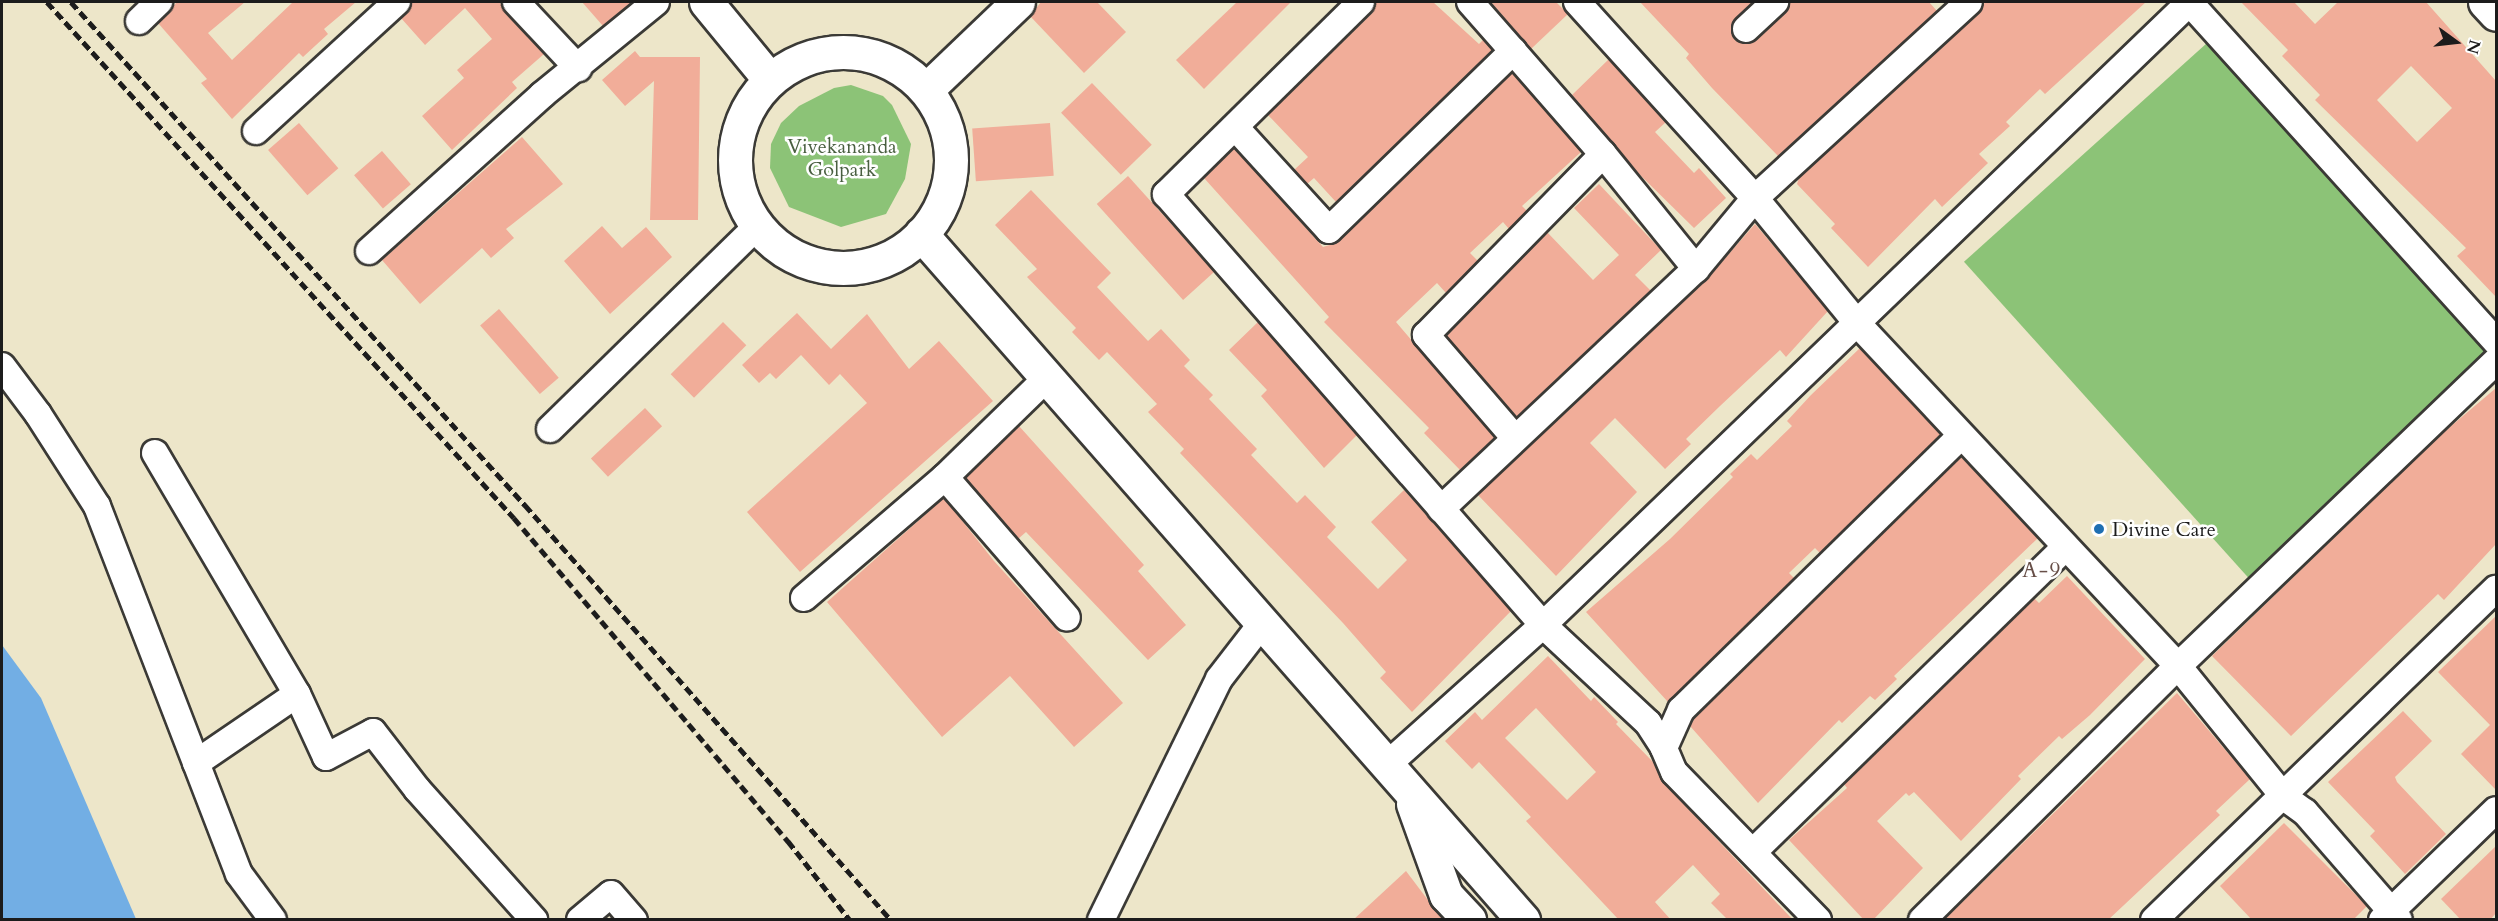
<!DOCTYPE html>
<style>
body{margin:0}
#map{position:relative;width:2498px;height:921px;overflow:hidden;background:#ede6c9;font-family:Cardo,serif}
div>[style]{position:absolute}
.green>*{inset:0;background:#8cc377;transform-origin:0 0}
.water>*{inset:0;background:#72aee4}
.building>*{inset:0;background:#f1ad99;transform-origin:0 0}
.roads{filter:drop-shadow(2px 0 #3b3a36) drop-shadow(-2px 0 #3b3a36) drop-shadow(0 2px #3b3a36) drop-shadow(0 -2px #3b3a36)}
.street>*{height:26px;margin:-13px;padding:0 13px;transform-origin:13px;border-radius:13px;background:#fff}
.secondary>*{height:33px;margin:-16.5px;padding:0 16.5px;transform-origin:16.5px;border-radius:16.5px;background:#fff}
.secondary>.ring{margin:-16.5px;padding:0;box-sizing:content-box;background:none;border:33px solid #fff;border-radius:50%}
.rail>*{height:4.5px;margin-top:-2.25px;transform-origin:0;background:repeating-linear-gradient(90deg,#1c1c1c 0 9px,transparent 0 13.5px)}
.dots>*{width:16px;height:16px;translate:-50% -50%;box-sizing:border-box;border:3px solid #fff;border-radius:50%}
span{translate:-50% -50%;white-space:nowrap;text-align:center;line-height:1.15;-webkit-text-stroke:5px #fff;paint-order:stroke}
.park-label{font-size:20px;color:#495f40}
.poi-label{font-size:20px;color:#1c1c1c}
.left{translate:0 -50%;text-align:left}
.neighbourhood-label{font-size:21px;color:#674f48;letter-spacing:1.5px}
.frame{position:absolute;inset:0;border:3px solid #1c1c1c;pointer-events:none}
.north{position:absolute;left:2426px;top:12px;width:60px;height:60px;-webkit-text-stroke:4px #fff;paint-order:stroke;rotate:105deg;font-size:16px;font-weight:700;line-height:24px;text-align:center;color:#1c1c1c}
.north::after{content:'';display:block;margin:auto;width:21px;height:27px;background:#1c1c1c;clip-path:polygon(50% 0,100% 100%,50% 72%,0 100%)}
</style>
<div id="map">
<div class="green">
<div style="left:2207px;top:43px;width:426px;height:327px;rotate:48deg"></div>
<div style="clip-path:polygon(851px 85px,883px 96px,892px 105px,911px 144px,905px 179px,886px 214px,841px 227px,789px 207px,770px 168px,771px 144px,781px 123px,799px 106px,834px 88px)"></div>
</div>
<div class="water">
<div style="clip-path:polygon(2px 645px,41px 698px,136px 919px,2px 919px)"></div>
</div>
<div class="building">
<div style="clip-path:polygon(177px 2px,245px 2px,208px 33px,232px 60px,293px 2px,356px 2px,324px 29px,328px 34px,303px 57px,299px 53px,232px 119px,201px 83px,207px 79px,158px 23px)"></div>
<div style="clip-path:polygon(412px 2px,499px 2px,544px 54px,512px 82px,517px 88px,452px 150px,422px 116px,464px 78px,457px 70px,492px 39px,465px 8px,425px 45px,401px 18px)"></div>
<div style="clip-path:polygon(582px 2px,633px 2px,603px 26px)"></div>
<div style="clip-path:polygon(1041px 2px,1097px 2px,1126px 32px,1084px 73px,1030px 16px)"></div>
<div style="clip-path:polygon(1237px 2px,1291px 2px,1204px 89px,1176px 60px)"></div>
<div style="clip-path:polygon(1376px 2px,1433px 2px,1479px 44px,1483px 40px,1492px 50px,1336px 202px,1314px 178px,1307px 184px,1294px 170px,1308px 157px,1268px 115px,1372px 13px)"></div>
<div style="clip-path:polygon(1491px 2px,1556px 2px,1568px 14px,1531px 49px)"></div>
<div style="clip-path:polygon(1640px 2px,1754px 2px,1732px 25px,1735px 40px,1749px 44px,1785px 13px,1790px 2px,1929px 2px,1937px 11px,1778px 156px,1712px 88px,1686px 58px,1689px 54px)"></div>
<div style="clip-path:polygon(1985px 2px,2146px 2px,2045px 94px,2040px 89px,2006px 122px,2010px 126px,1979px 154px,1988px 163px,1942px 207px,1935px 199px,1868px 267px,1831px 228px,1835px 224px,1797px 184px,1799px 178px,1979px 13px)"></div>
<div style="clip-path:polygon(evenodd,2241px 2px,2294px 2px,2315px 24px,2338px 2px,2426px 2px,2496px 81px,2496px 297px,2457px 256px,2466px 248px,2315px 100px,2320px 95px,2282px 56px,2288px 50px,2241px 2px,2411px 66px,2452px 108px,2417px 142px,2377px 100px,2411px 66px)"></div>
<div style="clip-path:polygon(635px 51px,640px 57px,700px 57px,698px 220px,650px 220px,654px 81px,625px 106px,602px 80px)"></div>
<div style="clip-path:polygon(1609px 59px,1666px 122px,1655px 132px,1694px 173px,1699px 168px,1726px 198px,1694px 228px,1636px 171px,1572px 95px)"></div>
<div style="clip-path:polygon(1512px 73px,1581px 152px,1522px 206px,1527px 211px,1509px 229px,1503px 222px,1470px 253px,1478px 261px,1446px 293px,1437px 283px,1396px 322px,1495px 438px,1460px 470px,1424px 433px,1429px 428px,1324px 322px,1329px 317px,1204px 178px,1234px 148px,1323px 247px,1333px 244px)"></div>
<div style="left:1092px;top:83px;width:86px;height:43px;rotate:46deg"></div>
<div style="left:299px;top:123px;width:60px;height:41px;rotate:49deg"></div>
<div style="left:1050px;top:123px;width:53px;height:78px;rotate:86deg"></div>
<div style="clip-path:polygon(522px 137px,563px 184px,506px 229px,514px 238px,491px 258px,482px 248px,420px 304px,382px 260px)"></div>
<div style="left:382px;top:151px;width:44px;height:37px;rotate:49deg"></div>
<div style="left:1128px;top:176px;width:129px;height:42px;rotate:48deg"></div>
<div style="clip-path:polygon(1599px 184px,1661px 250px,1635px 275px,1651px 291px,1517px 417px,1446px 336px,1547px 232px,1593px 280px,1619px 255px,1574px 208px)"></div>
<div style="clip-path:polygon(1031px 190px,1111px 273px,1097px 287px,1148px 341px,1161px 329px,1190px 360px,1184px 366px,1213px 395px,1209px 399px,1257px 449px,1251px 455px,1297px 503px,1305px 495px,1336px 527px,1327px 537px,1378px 589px,1407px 560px,1371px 522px,1404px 490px,1511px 611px,1412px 712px,1380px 678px,1386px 672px,1343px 623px,1180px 453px,1184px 449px,1148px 412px,1157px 404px,1107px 352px,1099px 360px,1072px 332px,1076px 328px,1027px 277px,1037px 269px,995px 225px)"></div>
<div style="clip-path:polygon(1755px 224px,1828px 311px,1786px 357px,1780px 350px,1720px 406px,1686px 439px,1691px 444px,1665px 469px,1615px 418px,1590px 443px,1637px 492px,1556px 576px,1478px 495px,1706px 280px)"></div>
<div style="clip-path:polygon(602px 226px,622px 248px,646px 227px,672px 257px,610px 314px,564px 261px)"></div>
<div style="left:499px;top:309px;width:91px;height:25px;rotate:49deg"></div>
<div style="clip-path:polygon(797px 313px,831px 349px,867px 314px,909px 369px,939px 341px,993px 401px,800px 572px,747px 512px,867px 403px,840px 374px,829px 385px,801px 355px,776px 379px,770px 373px,759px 383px,742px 365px)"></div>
<div style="left:723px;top:322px;width:33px;height:74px;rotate:45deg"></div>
<div style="clip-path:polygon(1258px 322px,1357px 435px,1324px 468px,1261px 396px,1267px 390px,1229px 350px)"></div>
<div style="clip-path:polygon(1860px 348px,1941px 435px,1820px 553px,1815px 548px,1789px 573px,1794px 578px,1668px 702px,1586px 612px,1670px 539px,1733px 477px,1730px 474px,1751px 454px,1757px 460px,1792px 426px,1787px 421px,1811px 395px)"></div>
<div style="clip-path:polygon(2496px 388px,2496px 544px,2444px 600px,2438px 594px,2291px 736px,2212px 656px,2437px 438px)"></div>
<div style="left:645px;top:408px;width:25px;height:74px;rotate:47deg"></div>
<div style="clip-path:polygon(1019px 426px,1144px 565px,1138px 571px,1186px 625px,1148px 660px,1026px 532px,1018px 539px,966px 478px)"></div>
<div style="clip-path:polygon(1961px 457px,2038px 538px,1894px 676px,1897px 679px,1875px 700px,1870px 696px,1842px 723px,1839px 720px,1758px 803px,1690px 726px,1694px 719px)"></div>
<div style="clip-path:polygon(944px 498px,994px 561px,1123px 703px,1074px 747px,1010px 676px,942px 737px,827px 602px)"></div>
<div style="clip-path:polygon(2067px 576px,2145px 659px,2090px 715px,2062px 739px,2059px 736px,2018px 776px,2021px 779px,1961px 841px,1914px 792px,1909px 796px,1906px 793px,1877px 821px,1923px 868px,1873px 920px,1864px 920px,1789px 840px,1847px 788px,1844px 784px,2034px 598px,2039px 603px)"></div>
<div style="clip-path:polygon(2496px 616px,2496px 790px,2461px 754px,2490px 725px,2438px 672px)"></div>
<div style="clip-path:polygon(evenodd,1548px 656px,1591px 701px,1594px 697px,1618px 722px,1616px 724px,1654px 763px,1663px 782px,1793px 920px,1728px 920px,1711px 903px,1720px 894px,1693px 865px,1655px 902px,1671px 920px,1619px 920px,1526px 821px,1531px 817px,1479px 762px,1472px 769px,1445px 741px,1475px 712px,1482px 720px,1548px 656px,1536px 708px,1596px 772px,1567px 800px,1505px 738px,1536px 708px)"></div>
<div style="clip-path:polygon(2177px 693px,2250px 779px,2216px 811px,2220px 815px,2108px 920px,1944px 920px)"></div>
<div style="clip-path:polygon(2403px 711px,2432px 741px,2395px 777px,2397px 782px,2446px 834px,2405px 874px,2370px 836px,2375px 831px,2328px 782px)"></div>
<div style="clip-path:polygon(2284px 823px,2367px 906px,2353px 920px,2252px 920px,2220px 886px)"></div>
<div style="clip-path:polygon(2496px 846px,2496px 913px,2490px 920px,2461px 920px,2441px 899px)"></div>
<div style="clip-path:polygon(1406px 871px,1443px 920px,1353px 920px)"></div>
</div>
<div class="roads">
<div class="street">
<div style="left:516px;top:2px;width:91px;rotate:46.8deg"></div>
<div style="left:1361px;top:2px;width:274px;rotate:135.4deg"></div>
<div style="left:1166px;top:194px;width:573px;rotate:48.82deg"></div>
<div style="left:1543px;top:625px;width:144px;rotate:43deg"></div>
<div style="left:1648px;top:723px;width:30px;rotate:57deg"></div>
<div style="left:1577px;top:2px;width:265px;rotate:47.8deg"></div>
<div style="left:1755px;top:198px;width:161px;rotate:50.8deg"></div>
<div style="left:1857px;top:323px;width:470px;rotate:46.9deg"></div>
<div style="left:2178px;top:666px;width:169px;rotate:51deg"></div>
<div style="left:2284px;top:797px;width:26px;rotate:36deg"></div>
<div style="left:2305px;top:812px;width:143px;rotate:49deg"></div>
<div style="left:2189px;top:2px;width:458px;rotate:47.9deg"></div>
<div style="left:139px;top:21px;width:28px;rotate:-44deg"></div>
<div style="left:1746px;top:29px;width:40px;rotate:-43deg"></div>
<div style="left:1513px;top:51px;width:137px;rotate:48.9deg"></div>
<div style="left:1235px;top:127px;width:139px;rotate:47.6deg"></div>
<div style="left:1329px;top:230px;width:257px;rotate:-44.2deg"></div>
<div style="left:1513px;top:51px;width:65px;rotate:-131.3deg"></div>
<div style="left:256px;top:131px;width:191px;rotate:-42.5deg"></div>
<div style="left:369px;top:251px;width:233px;rotate:-42deg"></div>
<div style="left:542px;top:95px;width:147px;rotate:-39.2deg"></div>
<div style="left:2px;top:366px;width:60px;rotate:53.1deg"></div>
<div style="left:38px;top:414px;width:109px;rotate:57.3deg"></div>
<div style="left:97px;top:506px;width:394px;rotate:68.9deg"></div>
<div style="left:239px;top:874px;width:57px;rotate:53.5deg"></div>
<div style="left:550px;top:429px;width:290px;rotate:-44.4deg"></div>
<div style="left:1514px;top:437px;width:135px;rotate:-130.8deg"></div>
<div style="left:1426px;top:335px;width:253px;rotate:-45.6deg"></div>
<div style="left:1603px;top:154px;width:148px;rotate:51deg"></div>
<div style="left:155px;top:453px;width:280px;rotate:59.5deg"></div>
<div style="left:297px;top:694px;width:69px;rotate:65.3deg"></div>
<div style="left:326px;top:757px;width:53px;rotate:-28deg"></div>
<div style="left:373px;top:732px;width:72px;rotate:52.3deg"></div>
<div style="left:417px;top:789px;width:176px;rotate:48.2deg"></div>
<div style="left:945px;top:477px;width:186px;rotate:49.1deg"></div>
<div style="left:1441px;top:509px;width:350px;rotate:-43.3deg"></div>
<div style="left:1696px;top:269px;width:92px;rotate:-50.3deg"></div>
<div style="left:1755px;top:198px;width:290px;rotate:-42.5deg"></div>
<div style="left:804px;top:598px;width:186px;rotate:-40.6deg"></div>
<div style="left:945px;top:477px;width:144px;rotate:-44.2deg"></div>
<div style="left:196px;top:763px;width:122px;rotate:-34.3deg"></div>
<div style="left:1388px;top:764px;width:208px;rotate:-41.9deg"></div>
<div style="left:1543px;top:625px;width:898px;rotate:-43.92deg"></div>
<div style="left:1753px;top:852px;width:435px;rotate:-44.3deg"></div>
<div style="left:580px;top:920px;width:40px;rotate:-40deg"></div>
<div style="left:611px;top:894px;width:35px;rotate:49deg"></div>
<div style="left:1101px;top:920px;width:268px;rotate:-63.9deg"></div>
<div style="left:1219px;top:679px;width:72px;rotate:-52.3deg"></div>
<div style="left:1818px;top:920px;width:206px;rotate:-134.2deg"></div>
<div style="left:1674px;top:772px;width:26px;rotate:-113deg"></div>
<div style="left:1664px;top:748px;width:42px;rotate:-65.9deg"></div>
<div style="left:1681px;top:710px;width:392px;rotate:-44.4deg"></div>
<div style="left:1922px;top:920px;width:361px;rotate:-44.8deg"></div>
<div style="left:2178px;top:666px;width:441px;rotate:-43.8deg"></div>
<div style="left:2154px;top:920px;width:476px;rotate:-44.1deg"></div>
<div style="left:2382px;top:920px;width:158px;rotate:-44deg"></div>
</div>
<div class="secondary">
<div style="left:706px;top:2px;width:101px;rotate:50.6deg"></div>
<div style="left:2485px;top:2px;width:16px;rotate:47deg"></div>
<div class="ring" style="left:735px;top:52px;width:183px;height:183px"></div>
<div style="left:926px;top:90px;width:127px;rotate:-43.7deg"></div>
<div style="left:921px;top:234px;width:913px;rotate:48.73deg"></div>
<div style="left:1413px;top:804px;width:97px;rotate:70.1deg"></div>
<div style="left:1446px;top:895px;width:34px;rotate:47deg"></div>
</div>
</div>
<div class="rail">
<div style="left:47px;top:2px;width:696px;rotate:47.85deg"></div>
<div style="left:514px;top:518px;width:424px;rotate:49.7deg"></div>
<div style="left:788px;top:841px;width:100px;rotate:51.9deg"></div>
<div style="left:71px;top:2px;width:678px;rotate:47.93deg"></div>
<div style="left:525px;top:505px;width:553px;rotate:48.59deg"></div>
</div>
<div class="dots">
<div style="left:2099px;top:529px;background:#1f6fb2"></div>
</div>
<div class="park-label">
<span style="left:842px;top:158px">Vivekananda<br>Golpark</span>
</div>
<div class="poi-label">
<span class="left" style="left:2112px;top:529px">Divine Care</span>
</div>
<div class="neighbourhood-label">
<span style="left:2042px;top:571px">A-9</span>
</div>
<div class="frame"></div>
<div class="north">N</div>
</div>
